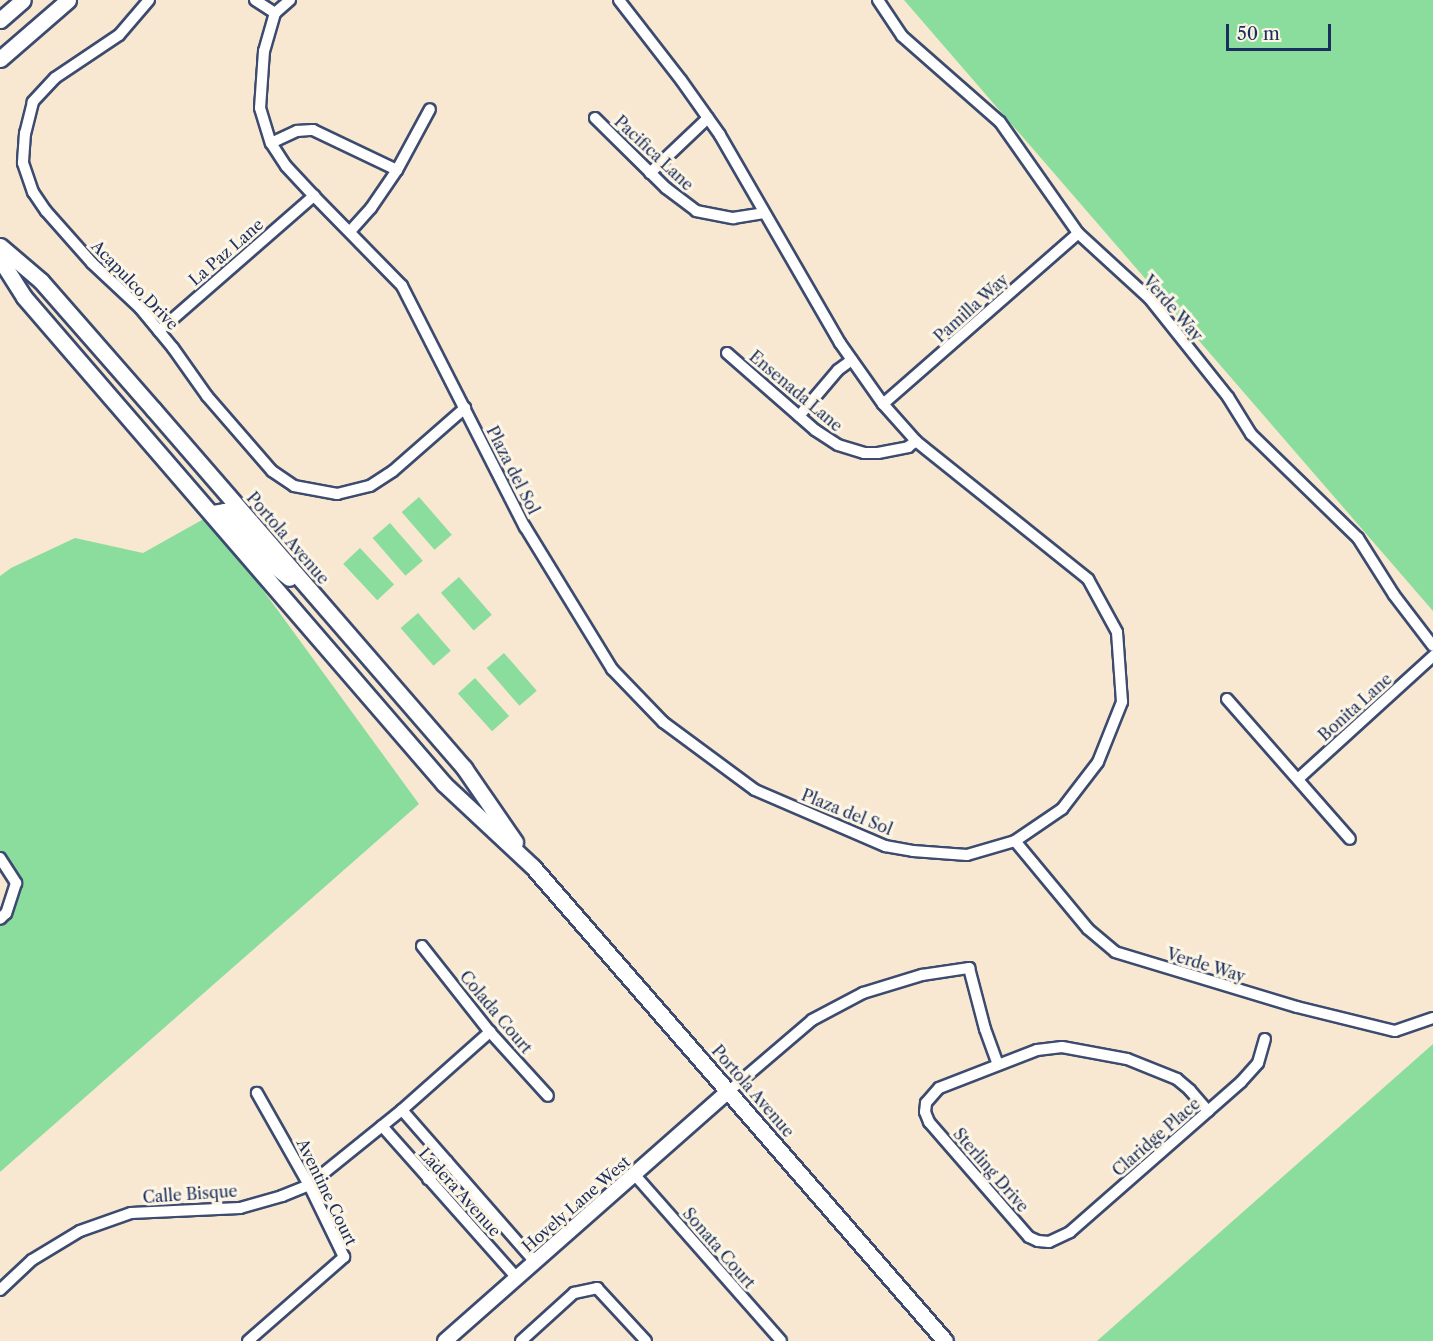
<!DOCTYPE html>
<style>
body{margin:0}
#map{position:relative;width:1433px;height:1341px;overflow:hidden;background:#f8e8d1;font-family:"Libre Caslon Text",serif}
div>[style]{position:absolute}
.green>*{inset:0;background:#8bdd9e;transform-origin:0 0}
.roads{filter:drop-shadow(2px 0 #3c4b6f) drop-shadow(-2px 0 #3c4b6f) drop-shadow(0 2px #3c4b6f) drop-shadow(0 -2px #3c4b6f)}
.minor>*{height:10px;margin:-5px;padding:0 5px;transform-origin:5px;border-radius:5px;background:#fff}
.tertiary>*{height:14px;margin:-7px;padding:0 7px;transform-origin:7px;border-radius:7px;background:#fff}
.secondary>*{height:15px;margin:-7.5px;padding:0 7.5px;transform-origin:7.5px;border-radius:7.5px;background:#fff}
span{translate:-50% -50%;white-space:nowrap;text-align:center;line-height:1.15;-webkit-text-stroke:6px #fcf5e5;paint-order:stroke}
.street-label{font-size:16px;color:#1b2f5e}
.scale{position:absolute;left:1226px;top:24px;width:105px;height:27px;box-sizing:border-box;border:3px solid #1b2f5e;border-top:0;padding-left:8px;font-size:18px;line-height:21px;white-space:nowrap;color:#1b2f5e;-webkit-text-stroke:4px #fcf5e5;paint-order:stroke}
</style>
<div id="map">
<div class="green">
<div style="clip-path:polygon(904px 0,1433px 0,1433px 611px)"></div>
<div style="left:419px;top:497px;width:50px;height:23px;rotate:49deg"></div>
<div style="clip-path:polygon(209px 516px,419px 804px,0 1172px,0 919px,16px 883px,0 864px,0 576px,11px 568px,75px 538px,143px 553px)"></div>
<div style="left:390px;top:523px;width:50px;height:23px;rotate:49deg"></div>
<div style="left:360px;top:548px;width:50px;height:23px;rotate:47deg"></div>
<div style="left:459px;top:577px;width:50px;height:24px;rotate:49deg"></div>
<div style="left:418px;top:613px;width:50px;height:23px;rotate:49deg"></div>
<div style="left:504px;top:653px;width:50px;height:23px;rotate:49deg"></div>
<div style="left:475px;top:678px;width:51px;height:23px;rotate:48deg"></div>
<div style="clip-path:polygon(1433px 1044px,1433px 1341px,1097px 1341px)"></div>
</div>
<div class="roads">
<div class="minor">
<div style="left:149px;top:0;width:46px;rotate:130.6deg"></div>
<div style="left:119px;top:35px;width:77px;rotate:146.1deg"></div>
<div style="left:55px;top:78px;width:33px;rotate:133deg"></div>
<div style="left:33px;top:102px;width:32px;rotate:104deg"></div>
<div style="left:25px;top:133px;width:30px;rotate:94deg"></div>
<div style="left:23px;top:163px;width:31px;rotate:71deg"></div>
<div style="left:33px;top:192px;width:23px;rotate:56deg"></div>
<div style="left:46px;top:211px;width:69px;rotate:48.5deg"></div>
<div style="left:92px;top:263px;width:66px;rotate:43.2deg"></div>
<div style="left:140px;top:308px;width:52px;rotate:50.5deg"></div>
<div style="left:173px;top:348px;width:59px;rotate:54.7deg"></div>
<div style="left:207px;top:396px;width:99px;rotate:49.1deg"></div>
<div style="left:272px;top:471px;width:27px;rotate:34deg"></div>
<div style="left:294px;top:486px;width:44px;rotate:10.5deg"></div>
<div style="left:337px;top:494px;width:34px;rotate:-14deg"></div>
<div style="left:370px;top:486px;width:27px;rotate:-33deg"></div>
<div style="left:393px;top:471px;width:96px;rotate:-41.2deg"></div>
<div style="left:255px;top:0;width:24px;rotate:33deg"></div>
<div style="left:290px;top:0;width:20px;rotate:139deg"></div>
<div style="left:275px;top:13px;width:40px;rotate:106deg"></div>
<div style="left:264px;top:51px;width:57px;rotate:94deg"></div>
<div style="left:260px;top:108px;width:37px;rotate:73deg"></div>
<div style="left:271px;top:143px;width:27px;rotate:57deg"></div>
<div style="left:286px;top:166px;width:41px;rotate:47deg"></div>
<div style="left:314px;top:196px;width:126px;rotate:45.6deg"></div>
<div style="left:402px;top:286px;width:271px;rotate:63deg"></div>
<div style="left:525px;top:527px;width:167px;rotate:58.5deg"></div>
<div style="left:612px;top:669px;width:74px;rotate:46.1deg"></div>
<div style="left:663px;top:722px;width:114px;rotate:36.5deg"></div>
<div style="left:755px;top:790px;width:142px;rotate:23.3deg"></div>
<div style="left:885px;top:846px;width:28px;rotate:10deg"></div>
<div style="left:913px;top:851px;width:54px;rotate:4.2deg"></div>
<div style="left:967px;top:855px;width:50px;rotate:-16.3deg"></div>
<div style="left:1015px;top:841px;width:57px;rotate:-34.2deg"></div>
<div style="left:1062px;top:809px;width:59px;rotate:-52.5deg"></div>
<div style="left:1098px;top:762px;width:65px;rotate:-68.2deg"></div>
<div style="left:1122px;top:702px;width:70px;rotate:-94.1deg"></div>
<div style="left:1117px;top:632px;width:60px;rotate:-118.7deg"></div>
<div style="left:1088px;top:579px;width:221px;rotate:-141.3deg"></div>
<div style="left:916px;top:441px;width:50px;rotate:-131.7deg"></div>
<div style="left:883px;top:404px;width:75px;rotate:-125.2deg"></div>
<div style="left:840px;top:343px;width:240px;rotate:-120deg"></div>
<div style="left:720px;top:135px;width:67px;rotate:-125.3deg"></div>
<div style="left:681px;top:80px;width:101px;rotate:-127.8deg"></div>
<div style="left:878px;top:0;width:43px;rotate:56.3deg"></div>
<div style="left:902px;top:36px;width:130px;rotate:41.3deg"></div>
<div style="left:1000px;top:122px;width:136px;rotate:54.9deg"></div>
<div style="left:1078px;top:233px;width:96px;rotate:42.5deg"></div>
<div style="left:1149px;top:298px;width:127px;rotate:51.4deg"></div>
<div style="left:1228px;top:397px;width:44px;rotate:58.1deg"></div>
<div style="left:1251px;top:434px;width:149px;rotate:44.2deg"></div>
<div style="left:1358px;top:538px;width:67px;rotate:57.7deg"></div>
<div style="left:1394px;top:595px;width:64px;rotate:52.6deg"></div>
<div style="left:595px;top:118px;width:100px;rotate:44.6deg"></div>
<div style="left:666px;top:188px;width:38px;rotate:37deg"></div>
<div style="left:696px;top:211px;width:38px;rotate:11deg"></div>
<div style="left:733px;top:218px;width:31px;rotate:-9deg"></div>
<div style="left:271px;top:143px;width:29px;rotate:-25deg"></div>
<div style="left:297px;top:131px;width:16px;rotate:-4deg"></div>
<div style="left:313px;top:130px;width:93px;rotate:25.5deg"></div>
<div style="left:397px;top:170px;width:46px;rotate:124.4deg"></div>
<div style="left:371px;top:208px;width:31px;rotate:132deg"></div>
<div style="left:397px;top:170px;width:69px;rotate:-61.6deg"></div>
<div style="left:650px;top:173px;width:80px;rotate:-43.5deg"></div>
<div style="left:159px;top:331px;width:206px;rotate:-41.1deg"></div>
<div style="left:727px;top:353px;width:117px;rotate:41.2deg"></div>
<div style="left:815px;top:430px;width:27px;rotate:33deg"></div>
<div style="left:838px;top:445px;width:27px;rotate:17deg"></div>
<div style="left:864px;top:453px;width:14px"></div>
<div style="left:878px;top:453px;width:31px;rotate:-11deg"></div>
<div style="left:908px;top:447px;width:10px;rotate:-37deg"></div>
<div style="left:883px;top:404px;width:259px;rotate:-41.2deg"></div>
<div style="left:799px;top:416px;width:60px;rotate:-49.7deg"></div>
<div style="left:838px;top:370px;width:17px;rotate:-36deg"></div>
<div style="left:1227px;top:699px;width:186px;rotate:48.7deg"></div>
<div style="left:1298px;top:779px;width:183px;rotate:-42.3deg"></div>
<div style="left:1015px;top:841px;width:114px;rotate:50.3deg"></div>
<div style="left:1088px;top:929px;width:35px;rotate:40deg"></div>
<div style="left:1115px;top:952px;width:190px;rotate:16.8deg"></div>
<div style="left:1297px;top:1007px;width:101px;rotate:13.8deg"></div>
<div style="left:1395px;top:1031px;width:40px;rotate:-18.9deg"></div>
<div style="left:0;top:858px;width:30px;rotate:57deg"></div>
<div style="left:16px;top:883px;width:32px;rotate:108deg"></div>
<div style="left:6px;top:913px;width:8px;rotate:135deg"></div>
<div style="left:422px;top:946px;width:110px;rotate:51.7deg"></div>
<div style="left:490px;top:1032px;width:86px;rotate:47.8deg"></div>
<div style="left:729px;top:1091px;width:109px;rotate:-40.5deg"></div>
<div style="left:812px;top:1020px;width:58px;rotate:-27.9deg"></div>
<div style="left:863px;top:993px;width:62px;rotate:-17deg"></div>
<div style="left:922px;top:975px;width:48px;rotate:-8.5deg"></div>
<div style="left:969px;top:968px;width:63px;rotate:75.3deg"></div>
<div style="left:985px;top:1029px;width:38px;rotate:70deg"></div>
<div style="left:402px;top:1110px;width:202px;rotate:48.8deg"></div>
<div style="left:1208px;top:1111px;width:28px;rotate:-131deg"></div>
<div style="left:1190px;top:1090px;width:17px;rotate:-140deg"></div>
<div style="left:1177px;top:1079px;width:54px;rotate:-158.2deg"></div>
<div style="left:1127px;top:1059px;width:66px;rotate:-169.5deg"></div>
<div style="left:1062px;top:1047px;width:25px;rotate:173deg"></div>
<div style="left:1037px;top:1050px;width:105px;rotate:158.8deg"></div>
<div style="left:939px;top:1088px;width:20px;rotate:131deg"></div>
<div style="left:926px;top:1103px;width:9px;rotate:96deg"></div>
<div style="left:925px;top:1112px;width:11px;rotate:68deg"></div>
<div style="left:929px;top:1122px;width:152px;rotate:49deg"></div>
<div style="left:1029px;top:1237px;width:10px;rotate:24deg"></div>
<div style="left:1038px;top:1241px;width:11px;rotate:5deg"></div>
<div style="left:1049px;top:1242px;width:23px;rotate:-25deg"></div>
<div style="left:1070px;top:1232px;width:184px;rotate:-41.2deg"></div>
<div style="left:1208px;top:1111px;width:44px;rotate:-41.3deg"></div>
<div style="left:1241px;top:1082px;width:25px;rotate:-48deg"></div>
<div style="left:1258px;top:1063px;width:25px;rotate:-74deg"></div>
<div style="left:382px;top:1126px;width:203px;rotate:48.4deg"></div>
<div style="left:634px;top:1174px;width:222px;rotate:48.6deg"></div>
<div style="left:428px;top:1179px;width:26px;rotate:-43deg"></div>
<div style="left:0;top:1290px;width:44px;rotate:-43.2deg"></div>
<div style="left:32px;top:1260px;width:56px;rotate:-31.1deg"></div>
<div style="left:80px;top:1231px;width:54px;rotate:-19.4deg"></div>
<div style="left:131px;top:1213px;width:109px;rotate:-2.6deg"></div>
<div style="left:240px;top:1208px;width:44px;rotate:-15.9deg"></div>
<div style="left:282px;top:1196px;width:29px;rotate:-22deg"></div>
<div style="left:309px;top:1185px;width:119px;rotate:-38.9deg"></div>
<div style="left:402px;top:1110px;width:118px;rotate:-41.6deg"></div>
<div style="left:248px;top:1341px;width:128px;rotate:-41.2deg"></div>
<div style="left:344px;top:1257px;width:80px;rotate:-115.9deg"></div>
<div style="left:309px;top:1185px;width:106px;rotate:-119.5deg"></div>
<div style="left:521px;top:1341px;width:72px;rotate:-42.2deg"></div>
<div style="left:574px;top:1293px;width:24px;rotate:-12deg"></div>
<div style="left:597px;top:1288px;width:72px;rotate:47.2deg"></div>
</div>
<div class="tertiary">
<div style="left:445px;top:1341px;width:378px;rotate:-41.4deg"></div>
</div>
<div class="secondary">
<div style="left:0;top:20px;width:30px;rotate:-41deg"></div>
<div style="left:0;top:59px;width:90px;rotate:-40.9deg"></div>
<div style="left:0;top:246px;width:54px;rotate:40.5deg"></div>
<div style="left:41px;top:281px;width:171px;rotate:48.8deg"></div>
<div style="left:154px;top:410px;width:474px;rotate:49.1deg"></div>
<div style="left:464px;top:768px;width:90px;rotate:55.4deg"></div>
<div style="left:0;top:259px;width:45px;rotate:57.7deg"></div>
<div style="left:24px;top:297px;width:643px;rotate:49.22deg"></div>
<div style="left:444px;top:784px;width:120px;rotate:43deg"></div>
<div style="left:532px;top:866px;width:629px;rotate:48.99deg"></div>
<div style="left:213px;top:513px;width:11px;rotate:-10deg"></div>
<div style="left:224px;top:511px;width:9px;rotate:41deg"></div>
<div style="left:231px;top:517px;width:62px;rotate:48.9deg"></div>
<div style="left:272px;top:564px;width:22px;rotate:39deg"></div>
</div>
</div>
<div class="street-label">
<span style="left:654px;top:153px;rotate:43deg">Pacifica Lane</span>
<span style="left:226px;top:252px;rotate:-41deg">La Paz Lane</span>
<span style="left:135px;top:285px;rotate:46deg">Acapulco Drive</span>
<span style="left:971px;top:308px;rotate:-42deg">Pamilla Way</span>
<span style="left:1173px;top:308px;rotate:49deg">Verde Way</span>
<span style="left:796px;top:391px;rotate:40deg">Ensenada Lane</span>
<span style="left:513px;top:470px;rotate:63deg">Plaza del Sol</span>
<span style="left:288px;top:538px;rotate:49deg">Portola Avenue</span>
<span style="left:1355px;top:707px;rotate:-42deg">Bonita Lane</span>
<span style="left:847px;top:812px;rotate:22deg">Plaza del Sol</span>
<span style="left:1206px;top:965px;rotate:17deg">Verde Way</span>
<span style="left:496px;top:1012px;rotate:50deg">Colada Court</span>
<span style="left:753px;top:1091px;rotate:49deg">Portola Avenue</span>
<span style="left:1156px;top:1137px;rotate:-41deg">Claridge Place</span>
<span style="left:991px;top:1170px;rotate:49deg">Sterling Drive</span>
<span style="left:327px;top:1192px;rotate:64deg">Aventine Court</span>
<span style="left:460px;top:1192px;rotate:48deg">Ladera Avenue</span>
<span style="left:190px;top:1194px;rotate:-4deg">Calle Bisque</span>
<span style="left:576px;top:1204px;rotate:-41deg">Hovely Lane West</span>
<span style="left:719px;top:1248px;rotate:49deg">Sonata Court</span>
</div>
<div class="scale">50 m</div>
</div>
